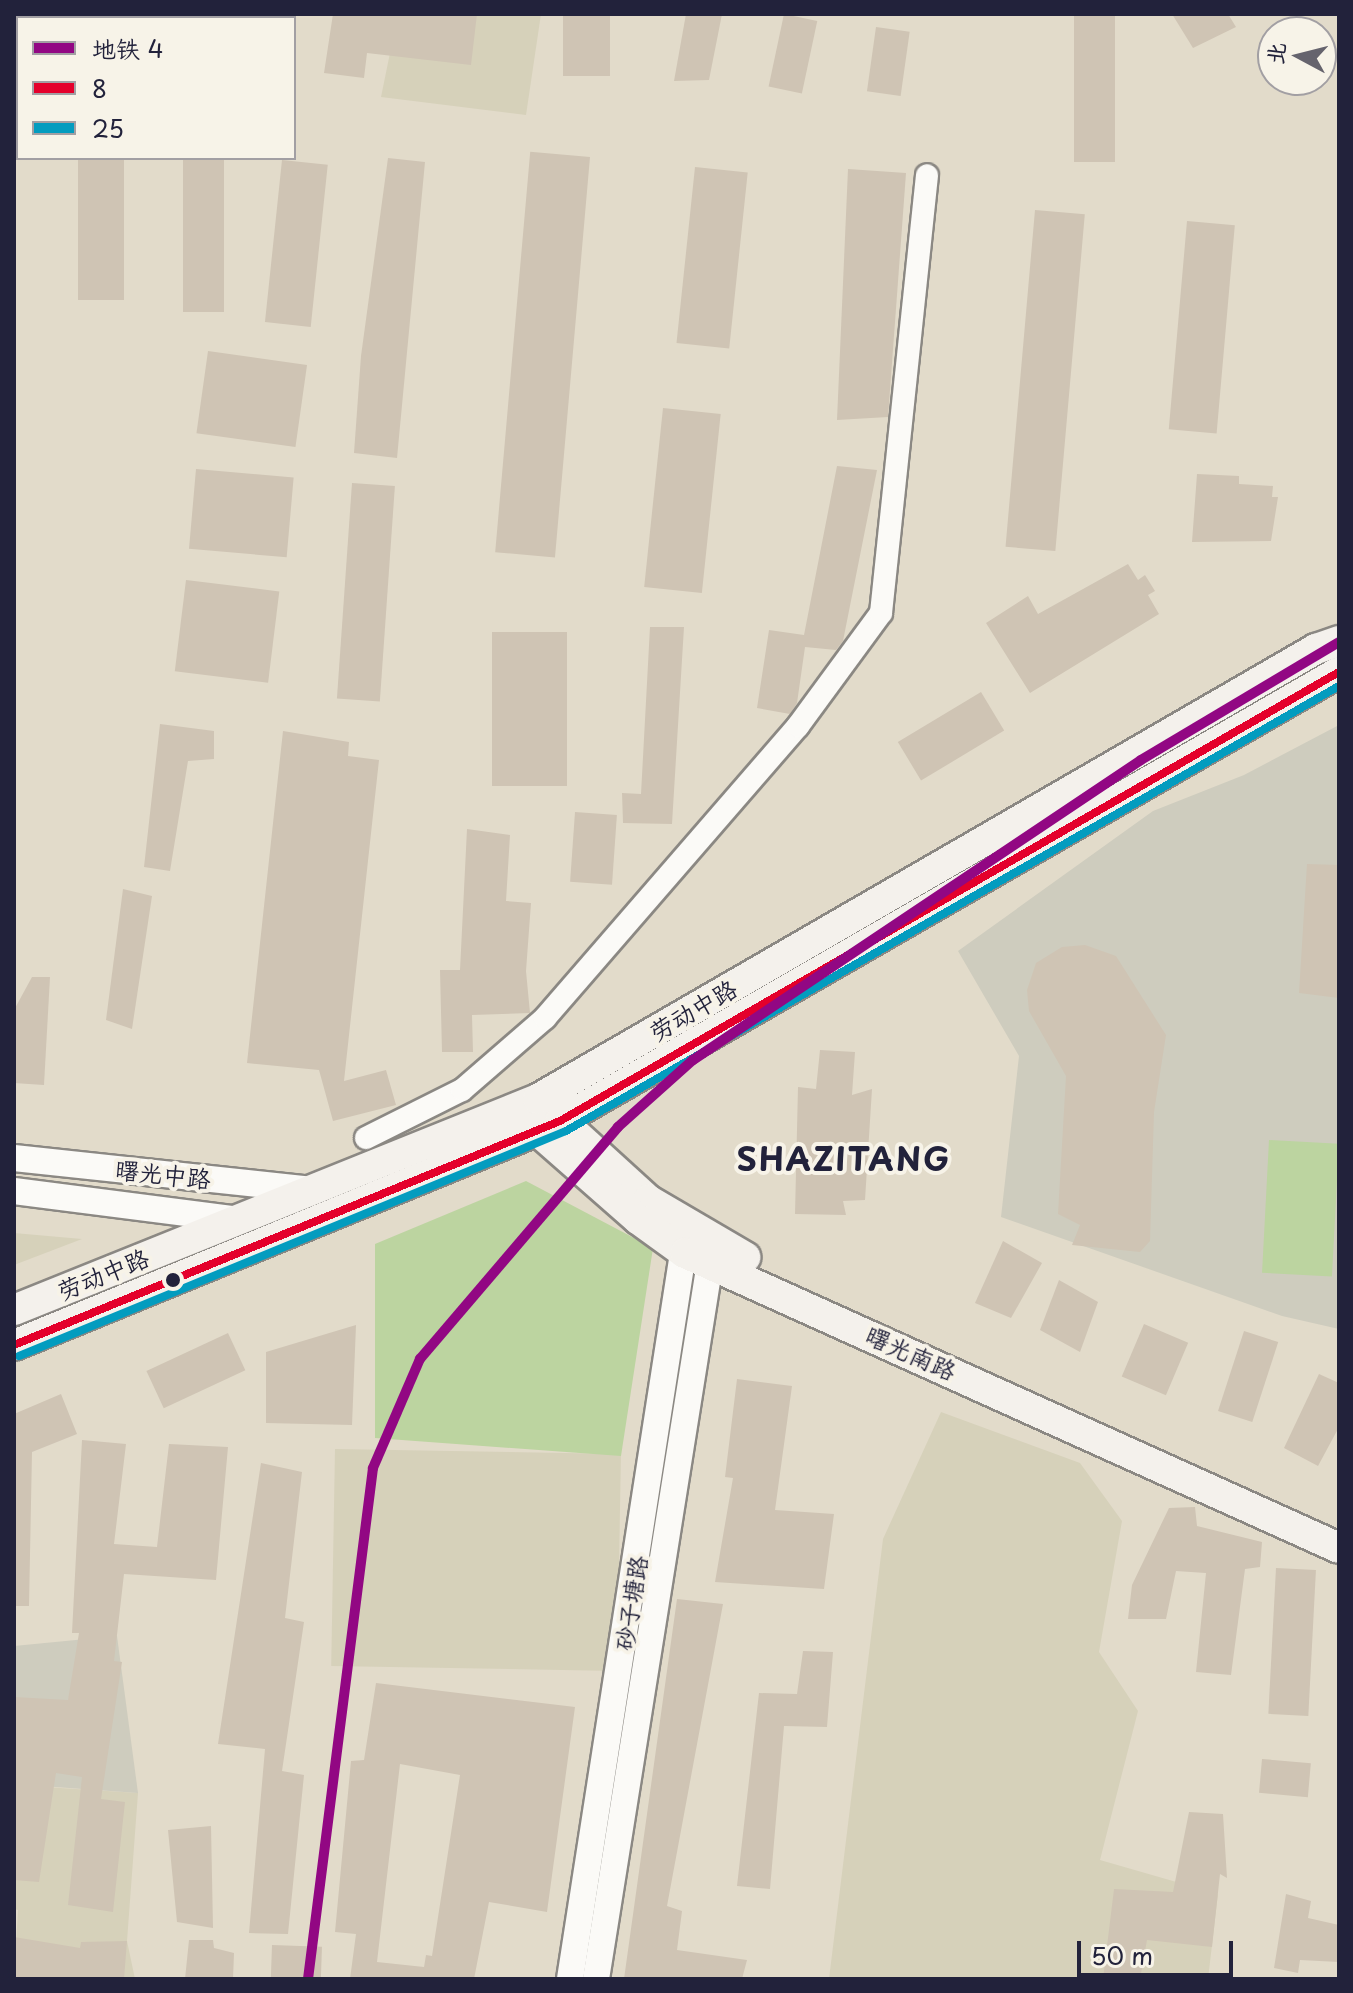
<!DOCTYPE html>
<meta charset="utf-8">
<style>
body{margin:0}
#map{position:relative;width:1353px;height:1993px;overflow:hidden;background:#e2dbca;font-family:"Playpen Sans","LXGW WenKai TC",sans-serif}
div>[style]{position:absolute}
.built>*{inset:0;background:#d6d1ba;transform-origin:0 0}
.industrial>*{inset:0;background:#ceccbe}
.green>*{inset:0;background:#bcd4a0;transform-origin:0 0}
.building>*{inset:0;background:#cfc4b4;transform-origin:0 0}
.roads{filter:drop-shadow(2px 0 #8b8883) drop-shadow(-2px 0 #8b8883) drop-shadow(0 2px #8b8883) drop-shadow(0 -2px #8b8883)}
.minor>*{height:22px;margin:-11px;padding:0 11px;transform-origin:11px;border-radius:11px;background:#fbfaf7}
.tertiary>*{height:26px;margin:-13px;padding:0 13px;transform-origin:13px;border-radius:13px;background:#fbfaf7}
.secondary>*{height:30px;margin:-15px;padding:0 15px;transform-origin:15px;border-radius:15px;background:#f4f1ec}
.bus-1>*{height:8px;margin:-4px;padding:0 4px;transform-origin:4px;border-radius:4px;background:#e4002b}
.bus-2>*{height:8px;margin:-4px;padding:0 4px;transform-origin:4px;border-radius:4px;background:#039cbf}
.metro-1>*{height:10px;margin:-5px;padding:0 5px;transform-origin:5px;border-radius:5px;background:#920783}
.dots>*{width:22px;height:22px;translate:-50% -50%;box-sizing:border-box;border:4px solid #f7f3e8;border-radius:50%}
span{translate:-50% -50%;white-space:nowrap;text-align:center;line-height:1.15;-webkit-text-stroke:8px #f7f3e8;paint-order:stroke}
.street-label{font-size:24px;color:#22223b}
.district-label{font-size:32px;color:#22223b;font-weight:700;letter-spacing:2px}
.frame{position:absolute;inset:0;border:16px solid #22223b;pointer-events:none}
.legend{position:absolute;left:16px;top:16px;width:280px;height:144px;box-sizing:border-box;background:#f7f3e8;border:2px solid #a29fa3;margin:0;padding:10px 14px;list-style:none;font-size:24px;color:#22223b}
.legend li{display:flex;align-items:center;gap:16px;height:40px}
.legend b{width:40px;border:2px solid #a29fa3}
.north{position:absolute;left:1257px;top:16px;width:80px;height:80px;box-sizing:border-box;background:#f7f3e8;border:2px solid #a29fa3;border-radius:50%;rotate:277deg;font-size:22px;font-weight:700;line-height:32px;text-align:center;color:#22223b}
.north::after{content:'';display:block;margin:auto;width:28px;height:36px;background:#65636d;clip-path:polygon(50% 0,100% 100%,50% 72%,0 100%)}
.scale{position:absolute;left:1077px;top:1941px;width:156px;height:36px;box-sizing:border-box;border:4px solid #22223b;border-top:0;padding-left:10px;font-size:24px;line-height:28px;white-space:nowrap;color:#22223b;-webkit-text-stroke:6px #f7f3e8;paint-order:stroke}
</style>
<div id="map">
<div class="built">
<div style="clip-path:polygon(398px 14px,541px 14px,526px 115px,381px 97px)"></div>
<div style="clip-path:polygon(14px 1233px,82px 1239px,14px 1265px)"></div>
<div style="clip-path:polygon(941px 1412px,1080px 1463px,1122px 1521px,1099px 1652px,1138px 1711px,1100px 1860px,1218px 1894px,1208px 1979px,829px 1979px,883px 1539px)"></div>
<div style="left:335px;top:1449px;width:286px;height:217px;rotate:1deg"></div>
<div style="clip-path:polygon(14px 1785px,138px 1793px,127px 1941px,135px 1979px,14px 1979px,18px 1910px,14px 1909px)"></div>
</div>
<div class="industrial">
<div style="clip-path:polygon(1339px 725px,1339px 1329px,1282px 1316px,1001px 1217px,1019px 1056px,958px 951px,1153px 811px,1244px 775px)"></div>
<div style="clip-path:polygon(117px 1636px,138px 1793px,14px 1784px,14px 1646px)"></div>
</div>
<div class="green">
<div style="left:1269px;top:1140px;width:70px;height:133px;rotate:3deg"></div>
<div style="clip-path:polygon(526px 1181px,653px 1248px,621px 1456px,375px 1438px,375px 1244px)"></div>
</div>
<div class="building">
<div style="clip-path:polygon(333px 14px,477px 14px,471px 65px,367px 53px,364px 78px,324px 73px)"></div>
<div style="left:563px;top:14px;width:47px;height:62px"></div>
<div style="clip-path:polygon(686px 14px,722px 14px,709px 80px,674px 81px)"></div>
<div style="left:784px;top:14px;width:34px;height:74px;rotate:12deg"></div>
<div style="left:1074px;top:14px;width:41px;height:148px"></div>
<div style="clip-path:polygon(1172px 14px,1228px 14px,1236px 27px,1193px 48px)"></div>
<div style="left:876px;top:27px;width:34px;height:65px;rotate:8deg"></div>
<div style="left:590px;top:157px;width:402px;height:60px;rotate:95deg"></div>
<div style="left:78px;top:158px;width:46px;height:142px"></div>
<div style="left:183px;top:158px;width:41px;height:154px"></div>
<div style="clip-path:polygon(388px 158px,425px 162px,397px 458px,354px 453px,361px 356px)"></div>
<div style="left:282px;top:160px;width:46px;height:163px;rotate:6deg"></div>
<div style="left:695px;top:167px;width:53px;height:177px;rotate:6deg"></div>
<div style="clip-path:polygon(848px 169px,906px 173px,888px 417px,837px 420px)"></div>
<div style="left:1035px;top:210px;width:50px;height:338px;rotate:5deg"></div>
<div style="left:1187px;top:221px;width:48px;height:209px;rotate:5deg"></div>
<div style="left:208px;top:351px;width:100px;height:83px;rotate:8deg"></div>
<div style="left:663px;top:408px;width:58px;height:180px;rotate:6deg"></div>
<div style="clip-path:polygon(837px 466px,877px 470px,843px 641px,836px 650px,805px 647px,797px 703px,790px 714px,757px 708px,769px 630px,804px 635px)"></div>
<div style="left:196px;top:469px;width:98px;height:80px;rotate:5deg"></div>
<div style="clip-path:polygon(1197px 474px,1239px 476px,1239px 484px,1273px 486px,1272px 497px,1278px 497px,1271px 541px,1192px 542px)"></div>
<div style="left:352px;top:483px;width:43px;height:216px;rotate:4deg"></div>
<div style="clip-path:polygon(1128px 564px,1138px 580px,1145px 575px,1155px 591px,1148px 595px,1159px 614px,1030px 693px,986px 623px,1028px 596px,1038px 614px)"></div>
<div style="left:186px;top:580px;width:94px;height:92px;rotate:7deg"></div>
<div style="clip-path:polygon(650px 627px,684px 627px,672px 824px,623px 823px,622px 793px,641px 794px)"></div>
<div style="left:492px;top:632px;width:75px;height:154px"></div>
<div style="left:981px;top:692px;width:45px;height:97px;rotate:59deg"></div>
<div style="clip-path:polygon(160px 724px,214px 731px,214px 759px,188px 761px,170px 871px,144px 867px)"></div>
<div style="clip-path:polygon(283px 731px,349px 742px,348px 756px,379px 760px,344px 1081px,386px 1070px,396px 1105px,333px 1121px,319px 1070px,247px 1063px)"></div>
<div style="left:575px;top:812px;width:42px;height:70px;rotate:4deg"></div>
<div style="clip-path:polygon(467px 829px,510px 835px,506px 901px,531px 903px,526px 971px,530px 1013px,472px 1015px,473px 1052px,442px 1052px,440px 970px,460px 970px)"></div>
<div style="clip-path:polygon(1307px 864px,1339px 865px,1339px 998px,1299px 993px)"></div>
<div style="clip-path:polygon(123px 889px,152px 896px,132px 1029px,106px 1020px)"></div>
<div style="clip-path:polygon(1085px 945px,1116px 956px,1166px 1035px,1154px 1112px,1150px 1241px,1140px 1252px,1072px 1245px,1080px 1225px,1058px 1214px,1066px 1076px,1029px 1011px,1027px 990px,1036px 963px,1062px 947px)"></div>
<div style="clip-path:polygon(32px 977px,50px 977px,44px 1085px,14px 1083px,14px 1010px)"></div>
<div style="clip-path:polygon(820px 1050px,855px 1052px,852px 1095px,872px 1089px,865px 1200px,843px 1201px,846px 1215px,795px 1214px,798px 1087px,816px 1089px)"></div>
<div style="clip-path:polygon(1003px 1241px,1042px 1263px,1011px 1318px,975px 1303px)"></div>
<div style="clip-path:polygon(1059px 1280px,1098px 1302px,1080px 1352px,1040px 1330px)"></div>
<div style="left:1144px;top:1324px;width:48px;height:57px;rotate:23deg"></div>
<div style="clip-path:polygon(356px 1325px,352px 1425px,266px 1423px,266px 1352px)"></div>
<div style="left:1244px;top:1331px;width:36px;height:84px;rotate:18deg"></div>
<div style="left:228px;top:1333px;width:41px;height:90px;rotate:65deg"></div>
<div style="clip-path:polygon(1319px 1374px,1339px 1383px,1339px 1427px,1318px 1466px,1284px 1448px)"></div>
<div style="clip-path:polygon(737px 1379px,792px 1386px,775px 1510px,834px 1514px,824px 1589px,715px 1582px,733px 1478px,725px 1477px)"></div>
<div style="clip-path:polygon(61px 1394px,77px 1434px,32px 1452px,29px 1606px,14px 1606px,14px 1414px)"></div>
<div style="clip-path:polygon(82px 1440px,126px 1444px,114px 1544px,157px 1547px,169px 1444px,228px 1447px,216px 1580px,124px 1574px,114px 1661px,122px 1662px,101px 1799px,125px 1802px,113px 1912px,68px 1905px,82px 1777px,56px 1773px,39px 1882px,14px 1880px,14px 1697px,68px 1700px,79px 1633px,72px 1633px)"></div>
<div style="clip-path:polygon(261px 1463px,302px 1472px,285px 1618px,304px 1622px,282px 1771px,304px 1775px,288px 1934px,249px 1933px,265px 1749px,218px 1744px)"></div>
<div style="clip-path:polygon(1195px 1507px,1197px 1526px,1262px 1542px,1260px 1567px,1245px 1569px,1231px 1675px,1196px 1672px,1206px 1573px,1176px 1571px,1166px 1619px,1128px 1619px,1132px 1585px,1169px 1508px)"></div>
<div style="left:1276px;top:1568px;width:40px;height:146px;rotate:3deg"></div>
<div style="clip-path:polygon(677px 1599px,723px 1604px,667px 1906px,682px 1911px,677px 1950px,747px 1960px,742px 1979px,624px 1979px)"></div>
<div style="clip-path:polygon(803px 1651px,833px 1652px,827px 1727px,784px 1726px,770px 1889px,737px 1886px,759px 1693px,797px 1694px)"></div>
<div style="clip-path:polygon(evenodd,376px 1683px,575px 1707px,547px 1912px,489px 1902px,474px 1979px,350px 1979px,356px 1934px,335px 1932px,351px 1761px,364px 1760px,376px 1683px,400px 1764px,460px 1775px,432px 1956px,426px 1955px,424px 1967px,377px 1962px,400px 1764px)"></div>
<div style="left:1262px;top:1759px;width:49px;height:34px;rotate:5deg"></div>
<div style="clip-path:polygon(1189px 1812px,1223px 1814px,1227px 1878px,1220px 1874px,1212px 1947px,1147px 1940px,1140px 1979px,1103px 1979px,1114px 1889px,1173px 1892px)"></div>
<div style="clip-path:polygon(211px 1826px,213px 1928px,177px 1922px,168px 1830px)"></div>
<div style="clip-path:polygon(1286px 1894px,1311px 1901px,1308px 1918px,1339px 1925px,1339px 1962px,1300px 1960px,1298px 1973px,1274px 1968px)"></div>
<div style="clip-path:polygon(14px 1937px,80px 1948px,81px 1942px,127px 1941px,124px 1979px,14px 1979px)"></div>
<div style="clip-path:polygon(189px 1940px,213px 1940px,214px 1948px,234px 1953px,233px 1979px,185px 1979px)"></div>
<div style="left:272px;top:1945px;width:50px;height:34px;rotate:2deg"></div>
</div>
<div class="roads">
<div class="minor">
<div style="left:366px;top:1138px;width:107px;rotate:-26.6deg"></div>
<div style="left:462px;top:1090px;width:110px;rotate:-40.9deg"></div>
<div style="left:545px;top:1018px;width:386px;rotate:-49.1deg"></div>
<div style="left:798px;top:726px;width:140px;rotate:-53.7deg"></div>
<div style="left:881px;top:613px;width:440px;rotate:-84deg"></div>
</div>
<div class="tertiary">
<div style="left:14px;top:1158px;width:300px;rotate:6.1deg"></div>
<div style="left:14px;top:1191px;width:229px;rotate:7.3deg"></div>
<div style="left:570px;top:1979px;width:754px;rotate:-81.15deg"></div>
<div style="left:596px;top:1979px;width:744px;rotate:-80.96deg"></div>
</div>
<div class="secondary">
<div style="left:548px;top:1109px;width:135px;rotate:42.3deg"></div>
<div style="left:648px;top:1200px;width:113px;rotate:30.4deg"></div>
<div style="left:524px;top:1119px;width:152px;rotate:41.3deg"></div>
<div style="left:638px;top:1219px;width:58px;rotate:35.9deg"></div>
<div style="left:685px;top:1253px;width:717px;rotate:24.28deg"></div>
<div style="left:14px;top:1310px;width:565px;rotate:-21.93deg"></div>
<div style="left:538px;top:1099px;width:899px;rotate:-30.05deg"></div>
<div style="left:1316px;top:649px;width:24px;rotate:-19deg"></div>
<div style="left:14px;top:1345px;width:590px;rotate:-22.31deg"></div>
<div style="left:560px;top:1121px;width:899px;rotate:-29.96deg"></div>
</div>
</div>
<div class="bus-1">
<div style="left:14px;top:1345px;width:590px;rotate:-22.31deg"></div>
<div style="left:560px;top:1121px;width:899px;rotate:-29.96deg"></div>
</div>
<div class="bus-2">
<div style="left:19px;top:1356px;width:591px;rotate:-22.36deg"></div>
<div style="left:566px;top:1131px;width:892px;rotate:-29.93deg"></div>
</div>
<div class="metro-1">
<div style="left:308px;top:1979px;width:515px;rotate:-82.75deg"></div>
<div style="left:373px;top:1468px;width:119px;rotate:-66.7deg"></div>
<div style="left:420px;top:1359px;width:305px;rotate:-49.5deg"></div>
<div style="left:618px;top:1127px;width:101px;rotate:-41.8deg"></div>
<div style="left:693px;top:1060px;width:539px;rotate:-33.81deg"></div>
<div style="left:1141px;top:760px;width:230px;rotate:-30.8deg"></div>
</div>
<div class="dots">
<div style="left:173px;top:1280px;background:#22223b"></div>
</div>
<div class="street-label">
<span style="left:693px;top:1010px;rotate:-30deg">劳动中路</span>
<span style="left:163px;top:1174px;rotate:6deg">曙光中路</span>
<span style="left:103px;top:1274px;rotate:-22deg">劳动中路</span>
<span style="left:911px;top:1353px;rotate:24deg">曙光南路</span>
<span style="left:631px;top:1603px;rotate:-81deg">砂子塘路</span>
</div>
<div class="district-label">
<span style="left:844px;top:1158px">SHAZITANG</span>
</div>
<div class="frame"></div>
<ul class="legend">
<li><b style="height:10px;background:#920783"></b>地铁 4</li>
<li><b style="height:10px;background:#e4002b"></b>8</li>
<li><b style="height:10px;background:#039cbf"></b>25</li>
</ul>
<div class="north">北</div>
<div class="scale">50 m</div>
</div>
